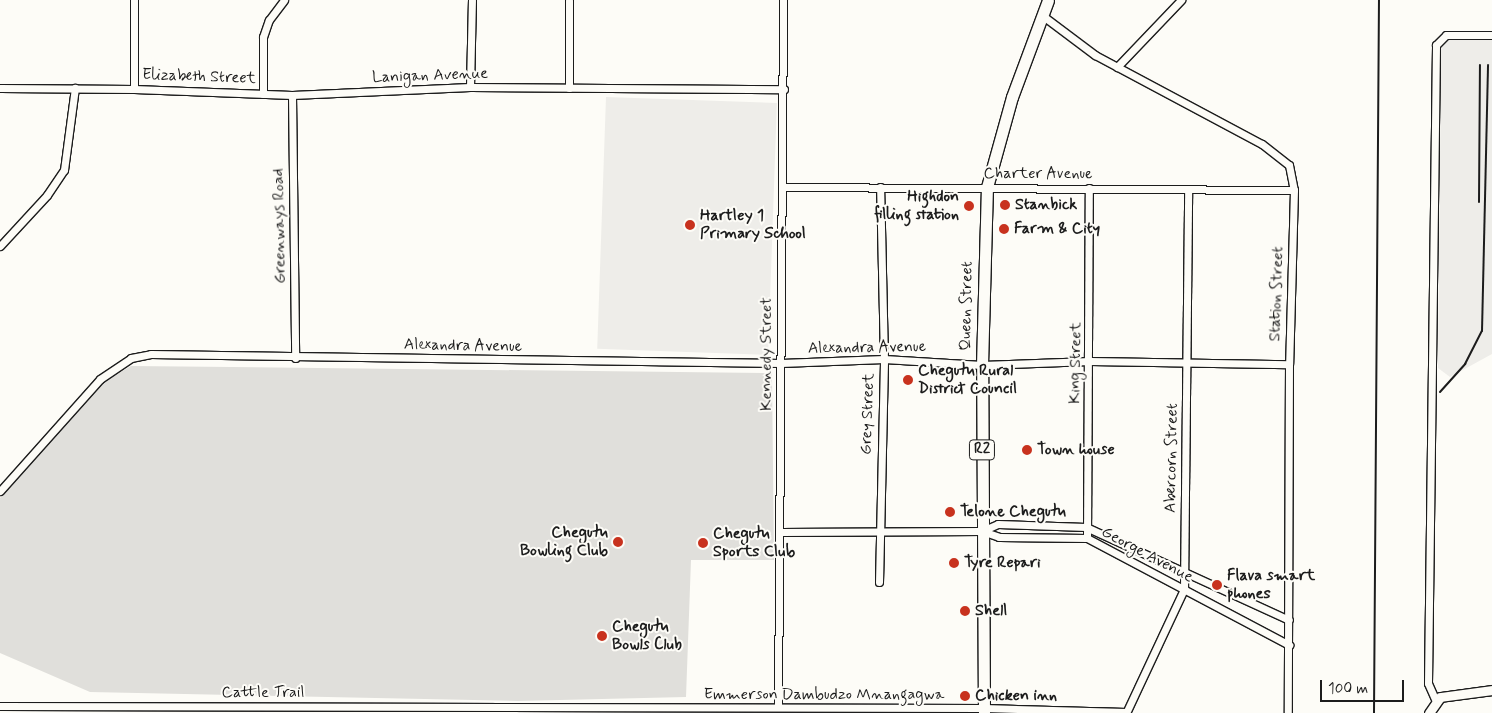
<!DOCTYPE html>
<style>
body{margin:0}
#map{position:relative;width:1492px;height:713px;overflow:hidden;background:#fdfcf7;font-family:Mynerve,sans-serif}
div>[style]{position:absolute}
.built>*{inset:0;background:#eeede9;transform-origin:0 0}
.green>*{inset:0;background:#e0dfdb}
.roads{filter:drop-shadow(1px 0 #1c1c1c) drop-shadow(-1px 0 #1c1c1c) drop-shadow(0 1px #1c1c1c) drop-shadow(0 -1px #1c1c1c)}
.minor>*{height:7px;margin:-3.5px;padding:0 3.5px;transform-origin:3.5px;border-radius:3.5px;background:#fdfcf7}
.secondary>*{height:9px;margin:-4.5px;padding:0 4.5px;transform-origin:4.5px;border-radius:4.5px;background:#fdfcf7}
.trunk>*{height:11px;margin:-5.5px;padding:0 5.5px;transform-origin:5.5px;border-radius:5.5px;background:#fdfcf7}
.rail>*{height:2px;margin:-1px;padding:0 1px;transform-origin:1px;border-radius:1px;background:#1c1c1c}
.dots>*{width:14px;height:14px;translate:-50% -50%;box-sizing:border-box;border:2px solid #fdfcf7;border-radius:50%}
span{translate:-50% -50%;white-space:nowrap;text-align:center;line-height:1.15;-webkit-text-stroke:4px #fdfcf7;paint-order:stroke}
.shield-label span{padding:1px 4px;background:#fdfcf7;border:1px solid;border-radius:4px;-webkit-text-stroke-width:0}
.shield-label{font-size:15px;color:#1c1c1c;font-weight:700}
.street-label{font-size:16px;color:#1c1c1c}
.poi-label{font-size:16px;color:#1c1c1c;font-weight:700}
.right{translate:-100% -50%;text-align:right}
.left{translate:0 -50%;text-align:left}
.scale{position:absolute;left:1320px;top:680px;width:84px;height:22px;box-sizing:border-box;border:2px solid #1c1c1c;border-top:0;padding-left:6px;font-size:15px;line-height:18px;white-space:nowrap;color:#1c1c1c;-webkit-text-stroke:4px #fdfcf7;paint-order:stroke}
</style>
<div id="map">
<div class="built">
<div style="clip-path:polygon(1451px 38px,1492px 39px,1492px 354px,1450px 377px,1438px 368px,1441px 48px)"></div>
<div style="left:606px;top:97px;width:171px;height:252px;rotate:2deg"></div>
</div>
<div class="green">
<div style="clip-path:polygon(131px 366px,772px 373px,774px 560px,691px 560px,686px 697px,518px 701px,90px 692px,0 653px,0 498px,102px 383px)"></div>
</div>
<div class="roads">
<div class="minor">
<div style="left:134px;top:0;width:89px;rotate:90deg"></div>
<div style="left:134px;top:89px;width:158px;rotate:2.2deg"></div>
<div style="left:292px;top:95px;width:178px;rotate:-2.6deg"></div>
<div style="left:470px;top:87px;width:314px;rotate:0.4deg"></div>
<div style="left:1043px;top:16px;width:65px;rotate:36.9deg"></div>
<div style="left:1095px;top:55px;width:189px;rotate:28.1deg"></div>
<div style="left:1262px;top:144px;width:34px;rotate:38deg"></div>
<div style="left:1289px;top:165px;width:25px;rotate:79deg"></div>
<div style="left:1294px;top:190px;width:174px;rotate:91.6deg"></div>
<div style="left:1289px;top:364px;width:349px;rotate:90.2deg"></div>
<div style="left:1117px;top:67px;width:93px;rotate:-46.3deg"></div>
<div style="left:470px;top:87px;width:87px;rotate:-88.7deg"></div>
<div style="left:0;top:88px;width:134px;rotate:0.4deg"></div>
<div style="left:569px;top:88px;width:88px;rotate:-90deg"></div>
<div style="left:263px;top:94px;width:57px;rotate:-90deg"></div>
<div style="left:263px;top:37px;width:18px;rotate:-71deg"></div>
<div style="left:269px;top:20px;width:25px;rotate:-53deg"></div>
<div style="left:292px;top:95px;width:263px;rotate:89.3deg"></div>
<div style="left:782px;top:187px;width:512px;rotate:0.34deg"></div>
<div style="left:0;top:246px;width:69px;rotate:-47.3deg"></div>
<div style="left:47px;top:195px;width:30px;rotate:-56deg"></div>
<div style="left:64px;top:170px;width:83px;rotate:-82.4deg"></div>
<div style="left:0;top:491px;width:150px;rotate:-48.2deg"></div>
<div style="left:100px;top:379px;width:37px;rotate:-34deg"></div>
<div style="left:131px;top:358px;width:20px;rotate:-11deg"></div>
<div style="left:151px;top:354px;width:630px;rotate:0.82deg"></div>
<div style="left:781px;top:363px;width:103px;rotate:-2.2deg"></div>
<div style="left:884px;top:359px;width:98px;rotate:3.5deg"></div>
<div style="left:982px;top:365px;width:108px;rotate:-2.1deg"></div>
<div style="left:1090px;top:361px;width:199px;rotate:0.9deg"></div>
<div style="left:982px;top:531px;width:18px;rotate:19deg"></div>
<div style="left:999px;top:537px;width:88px;rotate:0.7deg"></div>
<div style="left:1087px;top:538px;width:229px;rotate:27.9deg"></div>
<div style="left:780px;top:532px;width:202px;rotate:-0.3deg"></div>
<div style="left:982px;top:531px;width:17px;rotate:-24deg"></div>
<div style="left:998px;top:524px;width:88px;rotate:2deg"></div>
<div style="left:1086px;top:527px;width:223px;rotate:24.6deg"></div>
<div style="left:1087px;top:538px;width:350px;rotate:-89.7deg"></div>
<div style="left:879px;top:582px;width:223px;rotate:-88.7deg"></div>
<div style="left:884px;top:359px;width:172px;rotate:-91.3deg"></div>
<div style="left:1435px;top:699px;width:17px;rotate:-114deg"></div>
<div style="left:1428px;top:683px;width:638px;rotate:-89.28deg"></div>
<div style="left:1436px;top:45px;width:14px;rotate:-45deg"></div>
<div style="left:1446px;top:35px;width:46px"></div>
<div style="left:0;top:706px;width:984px;rotate:0.12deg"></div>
<div style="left:984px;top:708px;width:142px;rotate:1.6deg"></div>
<div style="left:778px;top:707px;width:707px;rotate:-89.59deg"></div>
<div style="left:1126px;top:713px;width:137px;rotate:-64.9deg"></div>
<div style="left:1184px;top:589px;width:399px;rotate:-89.4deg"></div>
</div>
<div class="secondary">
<div style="left:1429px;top:713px;width:19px;rotate:-55deg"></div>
<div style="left:1440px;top:697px;width:52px;rotate:-7.7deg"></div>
</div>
<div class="trunk">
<div style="left:984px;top:713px;width:348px;rotate:-90.3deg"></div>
<div style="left:982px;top:365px;width:178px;rotate:-88.4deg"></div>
<div style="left:987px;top:187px;width:93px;rotate:-74.5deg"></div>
<div style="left:1012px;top:97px;width:103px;rotate:-69.6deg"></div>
</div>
</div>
<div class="rail">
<div style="left:1479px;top:202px;width:137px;rotate:-89.6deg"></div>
<div style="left:1440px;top:392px;width:38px;rotate:-48deg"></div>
<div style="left:1465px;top:364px;width:37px;rotate:-63deg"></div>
<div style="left:1482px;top:331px;width:266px;rotate:-88.7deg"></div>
<div style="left:1374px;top:713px;width:713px;rotate:-89.6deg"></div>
</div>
<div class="dots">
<div style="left:1005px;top:205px;background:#c8321e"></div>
<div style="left:969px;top:206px;background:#c8321e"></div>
<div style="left:690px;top:225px;background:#c8321e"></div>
<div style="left:1004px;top:229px;background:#c8321e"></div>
<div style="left:908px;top:380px;background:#c8321e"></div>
<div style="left:1027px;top:450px;background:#c8321e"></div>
<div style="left:950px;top:512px;background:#c8321e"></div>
<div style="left:618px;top:542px;background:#c8321e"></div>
<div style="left:703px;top:543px;background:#c8321e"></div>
<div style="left:954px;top:563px;background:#c8321e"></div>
<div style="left:1217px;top:585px;background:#c8321e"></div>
<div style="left:965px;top:611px;background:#c8321e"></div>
<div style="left:602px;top:636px;background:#c8321e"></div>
<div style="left:965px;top:696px;background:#c8321e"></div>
</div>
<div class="shield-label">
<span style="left:982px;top:450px">R2</span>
</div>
<div class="street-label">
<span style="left:430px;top:76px;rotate:-2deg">Lanigan Avenue</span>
<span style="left:199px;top:77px;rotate:2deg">Elizabeth Street</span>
<span style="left:1038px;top:174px">Charter Avenue</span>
<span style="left:280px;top:226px;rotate:-91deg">Greenways Road</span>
<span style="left:1277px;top:294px;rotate:-88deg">Station Street</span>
<span style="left:967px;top:306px;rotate:-89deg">Queen Street</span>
<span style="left:463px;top:346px;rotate:1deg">Alexandra Avenue</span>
<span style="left:867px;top:348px;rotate:-1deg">Alexandra Avenue</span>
<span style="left:767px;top:354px;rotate:-90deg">Kennedy Street</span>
<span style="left:1076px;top:363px;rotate:-89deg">King Street</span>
<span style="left:868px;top:414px;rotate:-88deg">Grey Street</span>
<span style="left:1172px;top:458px;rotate:-89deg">Abercorn Street</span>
<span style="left:1147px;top:555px;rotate:28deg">George Avenue</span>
<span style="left:263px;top:693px">Cattle Trail</span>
<span style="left:824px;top:695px">Emmerson Dambudzo Mnangagwa</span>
</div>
<div class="poi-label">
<span class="right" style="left:959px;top:206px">Highdon<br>filling station</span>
<span class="left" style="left:1015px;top:205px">Stanbick</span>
<span class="left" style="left:700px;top:225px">Hartley 1<br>Primary School</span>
<span class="left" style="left:1014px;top:229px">Farm &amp; City</span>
<span class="left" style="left:918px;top:380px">Chegutu Rural<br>District Council</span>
<span class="left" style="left:1037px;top:450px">Town house</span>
<span class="left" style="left:960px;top:512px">Telone Chegutu</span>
<span class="right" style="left:608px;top:542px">Chegutu<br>Bowling Club</span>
<span class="left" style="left:713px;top:543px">Chegutu<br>Sports Club</span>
<span class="left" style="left:964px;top:563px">Tyre Repari</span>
<span class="left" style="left:1227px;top:585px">Flava smart<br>phones</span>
<span class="left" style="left:975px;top:611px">Shell</span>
<span class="left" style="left:612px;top:636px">Chegutu<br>Bowls Club</span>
<span class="left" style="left:975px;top:696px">Chicken inn</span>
</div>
<div class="scale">100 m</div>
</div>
